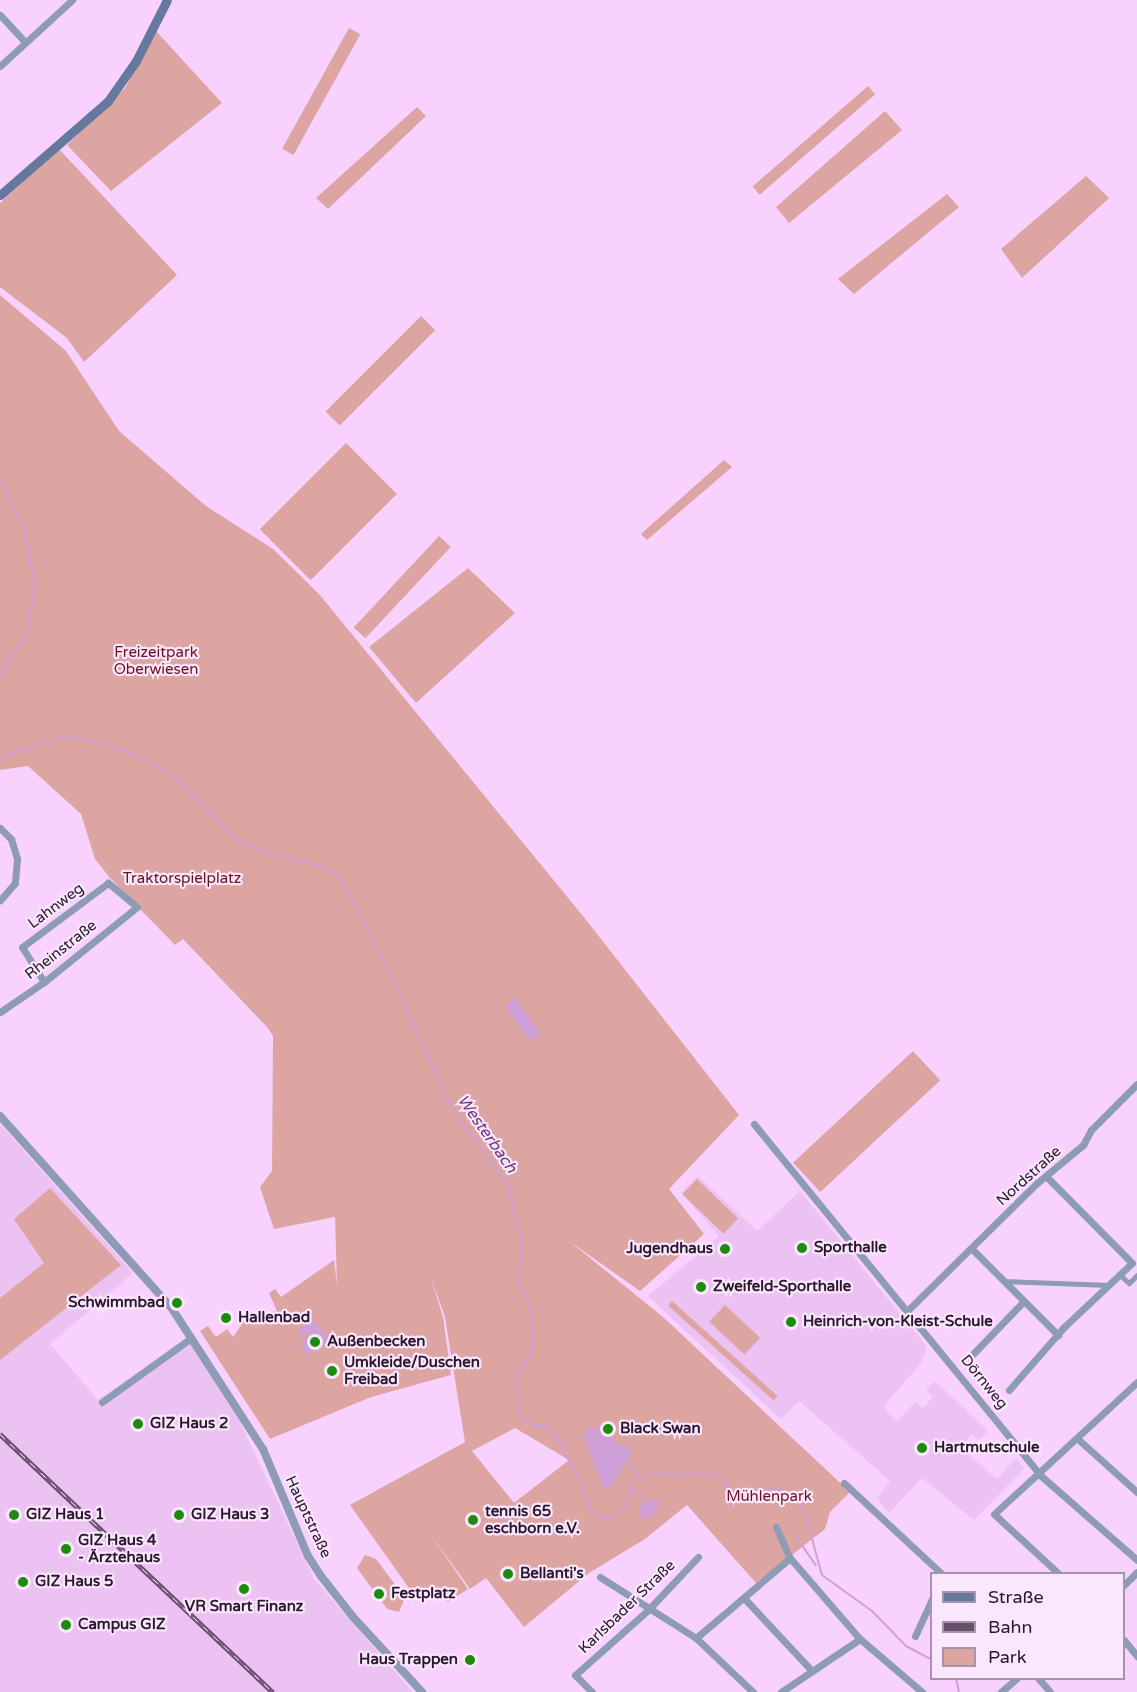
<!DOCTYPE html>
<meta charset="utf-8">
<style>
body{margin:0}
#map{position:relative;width:1137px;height:1692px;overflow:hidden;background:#f9d1ff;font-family:"Varela Round",sans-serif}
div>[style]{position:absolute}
.built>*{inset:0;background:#ecc2f3}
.green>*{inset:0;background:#dca5a2;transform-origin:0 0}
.water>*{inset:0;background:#cf9fd7;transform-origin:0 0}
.stream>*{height:2px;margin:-1px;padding:0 1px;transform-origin:1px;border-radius:1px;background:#cf9fd7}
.pedestrian>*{height:5px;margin:-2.5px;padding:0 2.5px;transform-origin:2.5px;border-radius:2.5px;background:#8d9bb5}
.minor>*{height:7px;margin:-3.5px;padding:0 3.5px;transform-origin:3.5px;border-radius:3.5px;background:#8d9bb5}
.tertiary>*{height:8px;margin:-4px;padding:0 4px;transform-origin:4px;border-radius:4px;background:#8d9bb5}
.secondary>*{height:9px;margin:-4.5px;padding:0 4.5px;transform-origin:4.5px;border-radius:4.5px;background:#65799e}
.rail>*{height:4.5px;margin-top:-2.25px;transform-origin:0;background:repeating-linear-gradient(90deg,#fae7fd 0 7px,#684f6c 0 14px);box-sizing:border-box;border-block:2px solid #684f6c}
.dots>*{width:16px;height:16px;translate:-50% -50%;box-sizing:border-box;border:3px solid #fae7fd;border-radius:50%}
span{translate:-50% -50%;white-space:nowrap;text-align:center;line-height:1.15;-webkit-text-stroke:4.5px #fae7fd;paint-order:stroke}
.park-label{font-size:15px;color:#6c101a}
.street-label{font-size:15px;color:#29172c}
.poi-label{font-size:15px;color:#29172c;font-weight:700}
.left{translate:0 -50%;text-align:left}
.right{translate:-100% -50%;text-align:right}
.water-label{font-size:16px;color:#71377a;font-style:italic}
.legend{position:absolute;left:930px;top:1572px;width:195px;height:108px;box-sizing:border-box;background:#fae7fd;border:2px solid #a694a9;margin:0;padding:8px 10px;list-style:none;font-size:18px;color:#29172c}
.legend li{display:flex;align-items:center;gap:12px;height:30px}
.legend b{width:30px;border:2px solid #a694a9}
</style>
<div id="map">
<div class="built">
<div style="clip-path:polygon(0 1124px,133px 1273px,50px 1344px,98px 1400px,187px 1337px,239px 1420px,314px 1579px,413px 1692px,0 1692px)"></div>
<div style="clip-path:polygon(698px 1176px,757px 1231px,800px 1191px,927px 1347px,921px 1363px,884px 1406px,889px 1414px,897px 1421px,915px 1402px,923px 1408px,933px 1397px,926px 1390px,935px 1381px,988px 1431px,979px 1440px,972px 1434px,964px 1444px,972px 1451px,969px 1455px,997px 1479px,1016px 1458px,1024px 1469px,974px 1520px,922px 1478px,889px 1513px,877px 1498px,890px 1481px,799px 1401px,781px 1419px,648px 1296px,719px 1236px,681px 1193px)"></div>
</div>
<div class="green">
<div style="left:349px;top:28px;width:13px;height:138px;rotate:29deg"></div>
<div style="clip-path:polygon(156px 31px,222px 103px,111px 191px,67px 145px,125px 88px)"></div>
<div style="left:868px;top:86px;width:11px;height:153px;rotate:49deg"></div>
<div style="clip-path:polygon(417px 107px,426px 116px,328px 209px,316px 198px)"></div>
<div style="clip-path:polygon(885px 111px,902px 130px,789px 223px,776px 207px)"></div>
<div style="clip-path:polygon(59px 149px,177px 275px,84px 362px,67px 338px,0 287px,0 203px)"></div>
<div style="clip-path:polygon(1086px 176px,1109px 198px,1022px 278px,1001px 249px)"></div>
<div style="clip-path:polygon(947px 194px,959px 207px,854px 294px,838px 279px)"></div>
<div style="clip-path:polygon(evenodd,0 295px,66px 351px,119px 431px,206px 506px,273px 549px,319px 594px,583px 916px,739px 1115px,669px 1189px,704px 1234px,640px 1291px,569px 1241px,663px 1317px,850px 1492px,830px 1512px,825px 1529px,756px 1583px,687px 1505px,645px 1539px,589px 1573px,524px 1627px,486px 1578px,470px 1589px,429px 1532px,468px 1589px,448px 1602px,434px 1591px,416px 1598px,350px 1505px,465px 1442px,445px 1317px,430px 1275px,443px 1317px,451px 1375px,371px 1397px,270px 1439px,200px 1331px,208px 1326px,216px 1337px,227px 1329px,233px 1337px,244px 1321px,258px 1312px,261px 1315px,277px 1311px,269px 1293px,275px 1289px,281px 1297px,334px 1260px,337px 1285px,335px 1217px,274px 1229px,260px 1187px,272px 1171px,273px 1036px,267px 1027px,183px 939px,175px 945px,110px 878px,95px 859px,81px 814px,28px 766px,0 770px,0 295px,515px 1428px,569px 1460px,514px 1503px,472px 1451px,515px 1428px)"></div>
<div style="left:421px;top:316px;width:20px;height:135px;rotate:45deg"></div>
<div style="left:346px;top:443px;width:72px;height:122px;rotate:45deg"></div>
<div style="clip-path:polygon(724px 460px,732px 467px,647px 540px,641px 534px)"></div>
<div style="left:439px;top:536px;width:16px;height:125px;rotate:43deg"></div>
<div style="clip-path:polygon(468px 568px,515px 613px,416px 703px,369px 647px)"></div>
<div style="left:913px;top:1051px;width:40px;height:164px;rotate:47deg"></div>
<div style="left:697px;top:1179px;width:57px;height:21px;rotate:44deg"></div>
<div style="clip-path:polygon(50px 1188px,121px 1265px,0 1360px,0 1298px,44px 1263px,14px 1219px)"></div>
<div style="left:672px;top:1301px;width:142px;height:6px;rotate:42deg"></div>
<div style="left:725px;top:1305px;width:48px;height:23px;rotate:43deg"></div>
<div style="clip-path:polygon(365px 1555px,376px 1559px,405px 1598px,399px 1612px,387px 1609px,357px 1568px)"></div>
</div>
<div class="water">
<div style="left:515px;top:998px;width:44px;height:13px;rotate:54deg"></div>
<div style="clip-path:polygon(311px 1318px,330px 1339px,308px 1355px,300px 1344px,312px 1331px,302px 1336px,298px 1331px)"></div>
<div style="clip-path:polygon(590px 1427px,607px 1430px,615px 1443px,633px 1450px,609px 1489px,602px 1485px,585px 1439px,585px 1432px)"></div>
<div style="clip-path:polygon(653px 1498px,659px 1502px,655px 1512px,646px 1519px,641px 1518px,640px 1506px)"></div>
</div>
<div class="stream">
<div style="left:0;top:478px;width:55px;rotate:63.9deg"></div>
<div style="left:24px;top:527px;width:60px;rotate:79.4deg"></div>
<div style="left:35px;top:586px;width:50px;rotate:100.4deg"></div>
<div style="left:26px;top:635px;width:47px;rotate:123.7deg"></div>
<div style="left:0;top:757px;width:71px;rotate:-17.2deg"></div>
<div style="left:68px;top:736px;width:37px;rotate:11deg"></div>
<div style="left:104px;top:743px;width:39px;rotate:21deg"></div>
<div style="left:140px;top:757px;width:43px;rotate:29.6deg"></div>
<div style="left:177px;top:778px;width:86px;rotate:45.9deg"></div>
<div style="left:237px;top:840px;width:21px;rotate:25deg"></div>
<div style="left:256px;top:849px;width:73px;rotate:15deg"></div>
<div style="left:327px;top:868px;width:17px;rotate:36deg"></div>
<div style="left:341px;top:878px;width:126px;rotate:63deg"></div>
<div style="left:398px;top:990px;width:128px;rotate:65.6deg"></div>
<div style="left:451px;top:1107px;width:98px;rotate:53.7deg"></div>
<div style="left:509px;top:1186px;width:64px;rotate:77.3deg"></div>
<div style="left:523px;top:1248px;width:33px;rotate:99deg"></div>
<div style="left:518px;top:1281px;width:27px;rotate:63deg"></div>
<div style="left:530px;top:1305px;width:36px;rotate:84deg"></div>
<div style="left:534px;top:1341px;width:16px;rotate:105deg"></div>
<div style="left:530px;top:1356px;width:22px;rotate:126deg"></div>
<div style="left:517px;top:1374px;width:42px;rotate:87.3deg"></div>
<div style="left:519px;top:1416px;width:17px;rotate:31deg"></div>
<div style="left:534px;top:1425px;width:12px"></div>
<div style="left:546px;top:1425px;width:14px;rotate:51deg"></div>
<div style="left:555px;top:1436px;width:48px;rotate:60.3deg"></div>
<div style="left:579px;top:1478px;width:35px;rotate:70deg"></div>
<div style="left:591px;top:1511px;width:9px;rotate:41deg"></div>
<div style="left:598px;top:1517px;width:17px;rotate:-3deg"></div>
<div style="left:615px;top:1516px;width:11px;rotate:-38deg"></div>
<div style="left:624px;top:1509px;width:31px;rotate:-71deg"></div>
<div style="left:634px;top:1480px;width:19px;rotate:-18deg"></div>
<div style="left:652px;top:1474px;width:64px;rotate:0.9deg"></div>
<div style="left:716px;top:1475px;width:12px;rotate:35deg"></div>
<div style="left:726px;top:1482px;width:24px;rotate:75deg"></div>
<div style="left:732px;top:1505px;width:43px;rotate:-23.6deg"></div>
<div style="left:771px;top:1488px;width:9px;rotate:13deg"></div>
<div style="left:780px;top:1490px;width:28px;rotate:35deg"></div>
<div style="left:803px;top:1506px;width:72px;rotate:74.6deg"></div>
<div style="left:822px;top:1575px;width:62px;rotate:35.8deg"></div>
<div style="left:872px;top:1611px;width:49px;rotate:45.8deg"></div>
<div style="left:906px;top:1646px;width:30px;rotate:28deg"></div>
<div style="left:578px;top:1439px;width:7px"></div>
<div style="left:563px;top:1447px;width:11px;rotate:-49deg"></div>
<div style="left:628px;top:1464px;width:16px;rotate:43deg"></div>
<div style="left:631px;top:1487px;width:21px;rotate:43deg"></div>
<div style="left:794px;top:1534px;width:38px;rotate:55deg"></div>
<div style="left:956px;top:1678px;width:14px;rotate:78deg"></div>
</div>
<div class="pedestrian">
<div style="left:1120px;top:1275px;width:12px;rotate:42deg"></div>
<div style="left:1129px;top:1283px;width:11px;rotate:-45deg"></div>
<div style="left:1003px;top:1281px;width:107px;rotate:2.1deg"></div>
</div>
<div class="minor">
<div style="left:0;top:15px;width:37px;rotate:47deg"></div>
<div style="left:0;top:66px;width:98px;rotate:-42.5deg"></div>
<div style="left:0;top:828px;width:16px;rotate:45deg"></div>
<div style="left:11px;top:839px;width:21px;rotate:73deg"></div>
<div style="left:17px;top:859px;width:24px;rotate:95deg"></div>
<div style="left:15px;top:883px;width:23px;rotate:131deg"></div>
<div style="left:0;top:1012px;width:53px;rotate:-34.3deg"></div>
<div style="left:44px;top:982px;width:119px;rotate:-38.9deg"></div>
<div style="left:137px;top:907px;width:38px;rotate:-140deg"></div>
<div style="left:108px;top:883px;width:107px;rotate:143.3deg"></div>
<div style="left:22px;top:947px;width:41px;rotate:57.8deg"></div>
<div style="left:754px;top:1124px;width:453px;rotate:50.8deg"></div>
<div style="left:1040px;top:1475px;width:129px;rotate:41.2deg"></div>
<div style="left:972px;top:1249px;width:122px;rotate:45deg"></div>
<div style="left:908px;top:1310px;width:181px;rotate:-44.6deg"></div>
<div style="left:1037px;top:1183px;width:60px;rotate:-39.6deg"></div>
<div style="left:1083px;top:1145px;width:17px;rotate:-62deg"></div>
<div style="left:1091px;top:1130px;width:65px;rotate:-45deg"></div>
<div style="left:970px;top:1357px;width:76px;rotate:-46.1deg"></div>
<div style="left:1009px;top:1390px;width:84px;rotate:-48.9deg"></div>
<div style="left:1064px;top:1327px;width:93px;rotate:-43.3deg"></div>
<div style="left:1132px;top:1263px;width:121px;rotate:-134.7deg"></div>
<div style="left:102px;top:1402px;width:110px;rotate:-35.7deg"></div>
<div style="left:1079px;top:1440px;width:78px;rotate:41.9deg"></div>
<div style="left:844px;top:1483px;width:134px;rotate:42.9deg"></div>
<div style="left:776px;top:1527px;width:34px;rotate:66deg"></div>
<div style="left:790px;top:1558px;width:107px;rotate:49.2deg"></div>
<div style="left:860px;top:1639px;width:82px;rotate:40.5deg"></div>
<div style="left:1059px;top:1574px;width:88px;rotate:-137.3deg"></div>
<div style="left:994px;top:1514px;width:195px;rotate:-42.7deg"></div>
<div style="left:600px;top:1577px;width:114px;rotate:32.4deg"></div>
<div style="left:696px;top:1638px;width:79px;rotate:43.5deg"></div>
<div style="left:1124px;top:1585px;width:18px;rotate:-45deg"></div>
<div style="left:744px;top:1598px;width:100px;rotate:47deg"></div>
<div style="left:915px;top:1636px;width:41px;rotate:-65.3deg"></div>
<div style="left:696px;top:1638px;width:123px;rotate:-40.4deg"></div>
<div style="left:1124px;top:1640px;width:21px;rotate:51deg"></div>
<div style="left:1038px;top:1678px;width:18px;rotate:49deg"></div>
<div style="left:592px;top:1692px;width:24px;rotate:-135deg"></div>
<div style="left:575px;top:1675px;width:98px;rotate:-41.7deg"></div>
<div style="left:648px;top:1610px;width:73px;rotate:-46.7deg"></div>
<div style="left:781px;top:1692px;width:95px;rotate:-33.9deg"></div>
<div style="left:1001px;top:1692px;width:21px;rotate:-41deg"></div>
</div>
<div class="tertiary">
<div style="left:0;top:1116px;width:256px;rotate:48.2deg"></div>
<div style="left:171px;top:1307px;width:169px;rotate:57.1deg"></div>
<div style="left:263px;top:1449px;width:116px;rotate:67.2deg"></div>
<div style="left:308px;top:1556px;width:24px;rotate:57deg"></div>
<div style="left:321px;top:1576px;width:52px;rotate:52deg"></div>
<div style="left:353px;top:1617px;width:102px;rotate:47.4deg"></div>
</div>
<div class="secondary">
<div style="left:0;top:195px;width:143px;rotate:-41deg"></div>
<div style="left:108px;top:101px;width:49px;rotate:-55deg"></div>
<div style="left:136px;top:61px;width:68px;rotate:-63.1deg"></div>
</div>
<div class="rail">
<div style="left:0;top:1434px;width:376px;rotate:43.4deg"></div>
</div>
<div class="dots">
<div style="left:802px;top:1248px;background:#1c8c0f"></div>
<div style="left:725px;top:1249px;background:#1c8c0f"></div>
<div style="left:701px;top:1287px;background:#1c8c0f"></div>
<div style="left:177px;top:1303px;background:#1c8c0f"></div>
<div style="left:226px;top:1318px;background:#1c8c0f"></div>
<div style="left:791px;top:1322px;background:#1c8c0f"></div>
<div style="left:315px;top:1342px;background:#1c8c0f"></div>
<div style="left:332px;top:1371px;background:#1c8c0f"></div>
<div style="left:138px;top:1424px;background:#1c8c0f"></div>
<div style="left:608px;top:1429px;background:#1c8c0f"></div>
<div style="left:922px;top:1448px;background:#1c8c0f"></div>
<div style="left:14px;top:1515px;background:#1c8c0f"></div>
<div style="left:179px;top:1515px;background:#1c8c0f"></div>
<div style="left:473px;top:1520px;background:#1c8c0f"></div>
<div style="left:66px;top:1549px;background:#1c8c0f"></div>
<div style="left:508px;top:1574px;background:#1c8c0f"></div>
<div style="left:23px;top:1582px;background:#1c8c0f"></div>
<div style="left:244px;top:1589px;background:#1c8c0f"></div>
<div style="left:379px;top:1594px;background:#1c8c0f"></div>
<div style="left:66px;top:1625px;background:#1c8c0f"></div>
<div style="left:470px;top:1660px;background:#1c8c0f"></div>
</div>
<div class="park-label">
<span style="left:156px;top:661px">Freizeitpark<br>Oberwiesen</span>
<span style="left:182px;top:879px">Traktorspielplatz</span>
<span style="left:769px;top:1497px">Mühlenpark</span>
</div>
<div class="street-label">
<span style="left:56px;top:906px;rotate:-37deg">Lahnweg</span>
<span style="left:61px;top:950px;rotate:-38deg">Rheinstraße</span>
<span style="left:1029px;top:1176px;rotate:-42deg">Nordstraße</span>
<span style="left:984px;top:1382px;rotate:51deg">Dörnweg</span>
<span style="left:308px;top:1517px;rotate:65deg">Hauptstraße</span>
<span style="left:627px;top:1607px;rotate:-44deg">Karlsbader Straße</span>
</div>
<div class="poi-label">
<span class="left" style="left:814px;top:1248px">Sporthalle</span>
<span class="right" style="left:713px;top:1249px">Jugendhaus</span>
<span class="left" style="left:713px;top:1287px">Zweifeld-Sporthalle</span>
<span class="right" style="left:165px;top:1303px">Schwimmbad</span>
<span class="left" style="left:238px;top:1318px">Hallenbad</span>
<span class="left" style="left:803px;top:1322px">Heinrich-von-Kleist-Schule</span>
<span class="left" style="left:327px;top:1342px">Außenbecken</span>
<span class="left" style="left:344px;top:1371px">Umkleide/Duschen<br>Freibad</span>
<span class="left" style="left:150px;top:1424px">GIZ Haus 2</span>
<span class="left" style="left:620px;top:1429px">Black Swan</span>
<span class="left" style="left:934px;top:1448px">Hartmutschule</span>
<span class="left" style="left:485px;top:1520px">tennis 65<br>eschborn e.V.</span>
<span class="left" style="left:26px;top:1515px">GIZ Haus 1</span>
<span class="left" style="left:191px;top:1515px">GIZ Haus 3</span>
<span class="left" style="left:78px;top:1549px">GIZ Haus 4<br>- Ärztehaus</span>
<span class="left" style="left:520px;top:1574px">Bellanti's</span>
<span class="left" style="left:35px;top:1582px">GIZ Haus 5</span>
<span class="left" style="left:391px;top:1594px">Festplatz</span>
<span style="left:244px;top:1607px">VR Smart Finanz</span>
<span class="left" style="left:78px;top:1625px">Campus GIZ</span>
<span class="right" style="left:458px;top:1660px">Haus Trappen</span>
</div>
<div class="water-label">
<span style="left:487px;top:1134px;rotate:55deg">Westerbach</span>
</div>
<ul class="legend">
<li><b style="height:8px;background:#65799e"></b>Straße</li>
<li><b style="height:8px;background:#684f6c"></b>Bahn</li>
<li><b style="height:16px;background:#dca5a2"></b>Park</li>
</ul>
</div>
